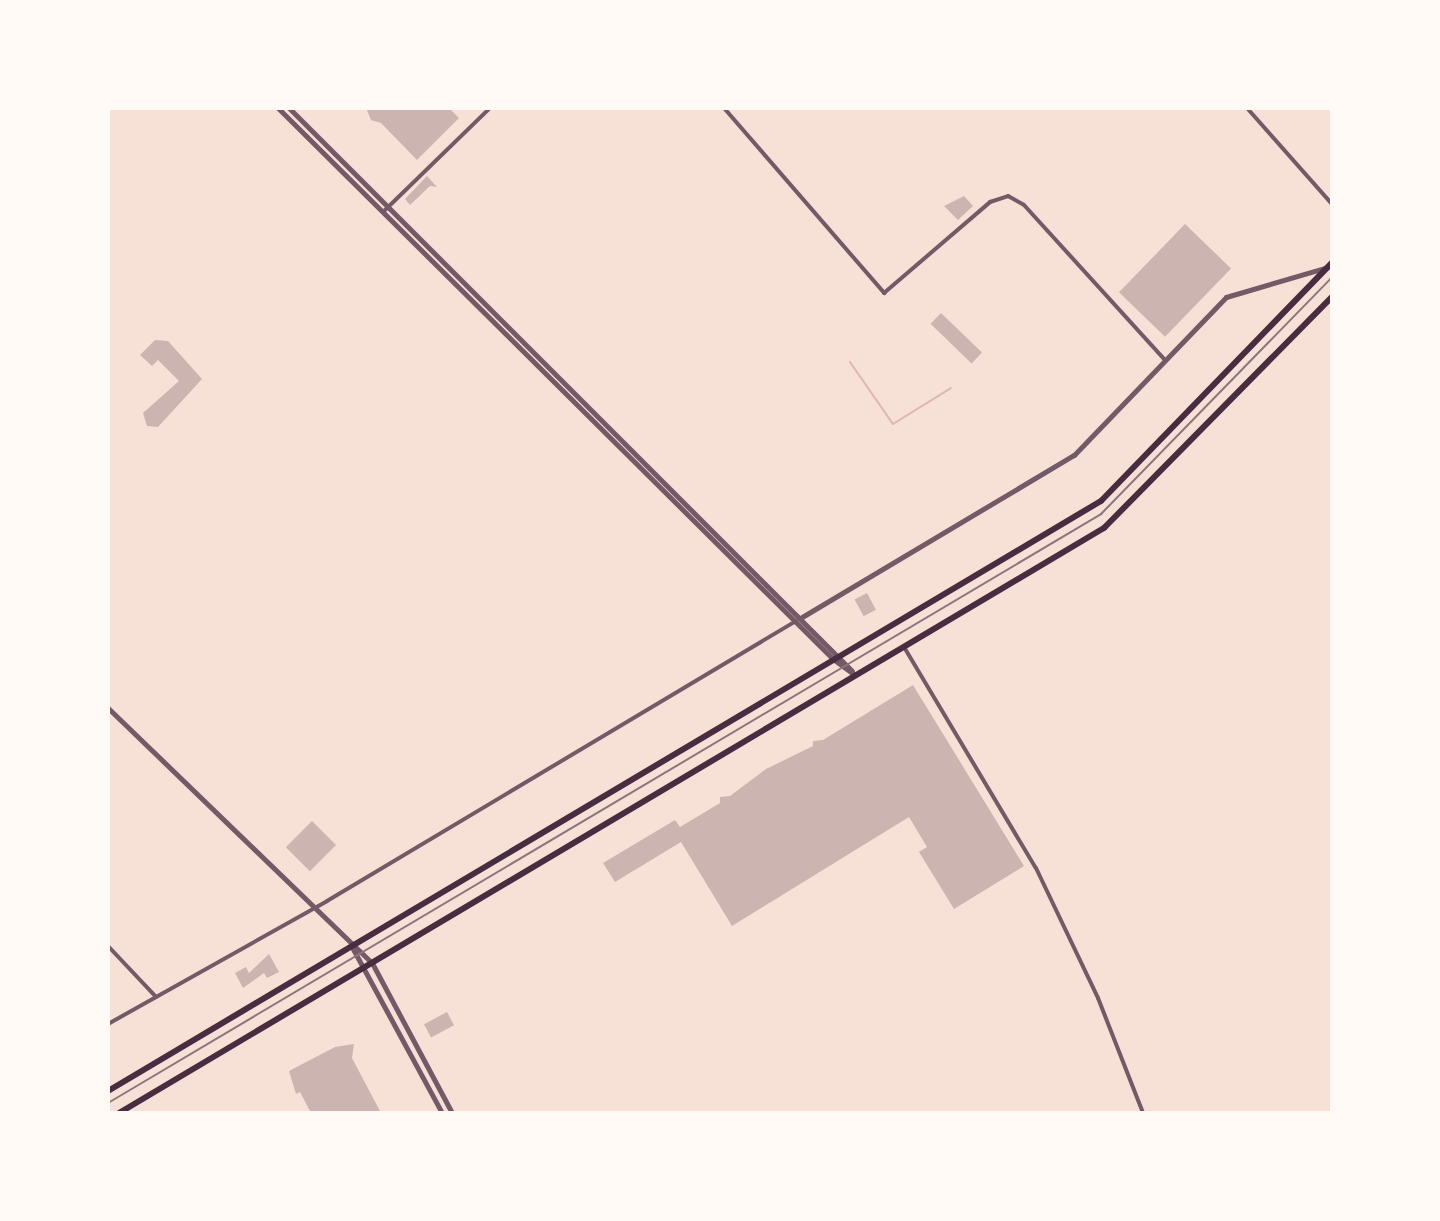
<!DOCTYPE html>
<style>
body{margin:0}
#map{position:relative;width:1440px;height:1221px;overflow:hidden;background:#f7e1d7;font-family:"Playfair Display",serif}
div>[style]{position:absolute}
.stream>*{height:2px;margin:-1px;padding:0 1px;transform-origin:1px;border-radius:1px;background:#dcb8b0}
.building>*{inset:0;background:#ccb4b1;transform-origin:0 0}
.minor>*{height:4px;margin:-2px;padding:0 2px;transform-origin:2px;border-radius:2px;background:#755966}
.tertiary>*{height:5px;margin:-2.5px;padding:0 2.5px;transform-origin:2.5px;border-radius:2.5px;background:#755966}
.secondary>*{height:6px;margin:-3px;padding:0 3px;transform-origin:3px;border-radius:3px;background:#4a2c40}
.tram>*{height:2px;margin:-1px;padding:0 1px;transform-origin:1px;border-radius:1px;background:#8f747c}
span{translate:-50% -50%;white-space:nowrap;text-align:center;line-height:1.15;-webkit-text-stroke:8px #fffaf5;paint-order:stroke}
.frame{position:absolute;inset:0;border:110px solid #fffaf5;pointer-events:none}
</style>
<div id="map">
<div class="stream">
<div style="left:850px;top:362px;width:75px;rotate:55.3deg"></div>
<div style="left:893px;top:424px;width:68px;rotate:-31.8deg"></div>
</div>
<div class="building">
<div style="clip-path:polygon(366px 108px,449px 108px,459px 118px,417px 160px,381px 123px,371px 120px)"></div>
<div style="clip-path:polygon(427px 176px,437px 187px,430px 186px,410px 205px,405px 199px)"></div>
<div style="clip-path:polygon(964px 196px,973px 206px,958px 220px,944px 206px)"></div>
<div style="left:1185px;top:224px;width:64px;height:95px;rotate:44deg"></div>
<div style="left:941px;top:313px;width:57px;height:15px;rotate:44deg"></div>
<div style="clip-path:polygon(155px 340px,168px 341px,202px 379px,158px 427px,147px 426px,143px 413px,179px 381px,158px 360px,152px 366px,140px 355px)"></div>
<div style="left:867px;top:593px;width:19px;height:14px;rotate:62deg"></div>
<div style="clip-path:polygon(913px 685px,1024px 866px,954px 909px,919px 852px,927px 847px,909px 817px,732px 926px,681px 842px,615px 882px,603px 863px,675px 820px,680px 827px,720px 803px,720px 797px,730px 796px,766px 769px,813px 746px,813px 741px,823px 740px)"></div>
<div style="left:312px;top:821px;width:34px;height:37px;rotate:45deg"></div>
<div style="clip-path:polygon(269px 954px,279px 972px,267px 978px,264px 973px,243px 988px,235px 973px,246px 967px,249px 973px)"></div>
<div style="left:447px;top:1012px;width:15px;height:26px;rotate:62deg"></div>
<div style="clip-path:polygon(354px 1044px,352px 1058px,381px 1113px,311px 1113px,300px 1092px,296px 1094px,289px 1071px,335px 1047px)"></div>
</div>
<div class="minor">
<div style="left:724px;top:108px;width:245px;rotate:49.1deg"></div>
<div style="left:884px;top:293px;width:140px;rotate:-40.6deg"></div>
<div style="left:990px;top:202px;width:19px;rotate:-18deg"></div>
<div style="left:1008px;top:196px;width:18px;rotate:29deg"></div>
<div style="left:1024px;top:205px;width:210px;rotate:47.7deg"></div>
<div style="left:1247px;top:108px;width:128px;rotate:48.5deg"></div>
<div style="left:383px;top:212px;width:149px;rotate:-44.2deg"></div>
<div style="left:904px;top:647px;width:257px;rotate:59.2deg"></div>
<div style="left:1036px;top:868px;width:144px;rotate:64.5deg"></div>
<div style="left:1098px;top:998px;width:123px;rotate:68.6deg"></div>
<div style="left:108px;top:946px;width:70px;rotate:46.7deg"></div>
<div style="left:108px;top:1024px;width:251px;rotate:-29.3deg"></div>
<div style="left:327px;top:901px;width:546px;rotate:-30.84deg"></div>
</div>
<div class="tertiary">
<div style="left:278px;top:108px;width:782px;rotate:44.79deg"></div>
<div style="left:833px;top:659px;width:27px;rotate:36deg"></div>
<div style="left:289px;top:108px;width:796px;rotate:45deg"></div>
<div style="left:802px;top:617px;width:317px;rotate:-30.8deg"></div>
<div style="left:1074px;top:455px;width:219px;rotate:-46.1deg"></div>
<div style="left:1226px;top:297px;width:106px;rotate:-16.4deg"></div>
<div style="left:108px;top:708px;width:367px;rotate:44deg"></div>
<div style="left:372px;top:963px;width:170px;rotate:61.9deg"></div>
<div style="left:353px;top:949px;width:187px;rotate:61.5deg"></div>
</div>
<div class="secondary">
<div style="left:108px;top:1091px;width:1155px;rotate:-30.72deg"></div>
<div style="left:1101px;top:501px;width:332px;rotate:-45.9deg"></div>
<div style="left:119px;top:1113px;width:1146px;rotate:-30.71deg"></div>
<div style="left:1104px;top:528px;width:325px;rotate:-45.4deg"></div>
</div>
<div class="tram">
<div style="left:108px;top:1103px;width:1155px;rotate:-30.67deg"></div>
<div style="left:1101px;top:514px;width:331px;rotate:-45.7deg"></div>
</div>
<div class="frame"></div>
</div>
